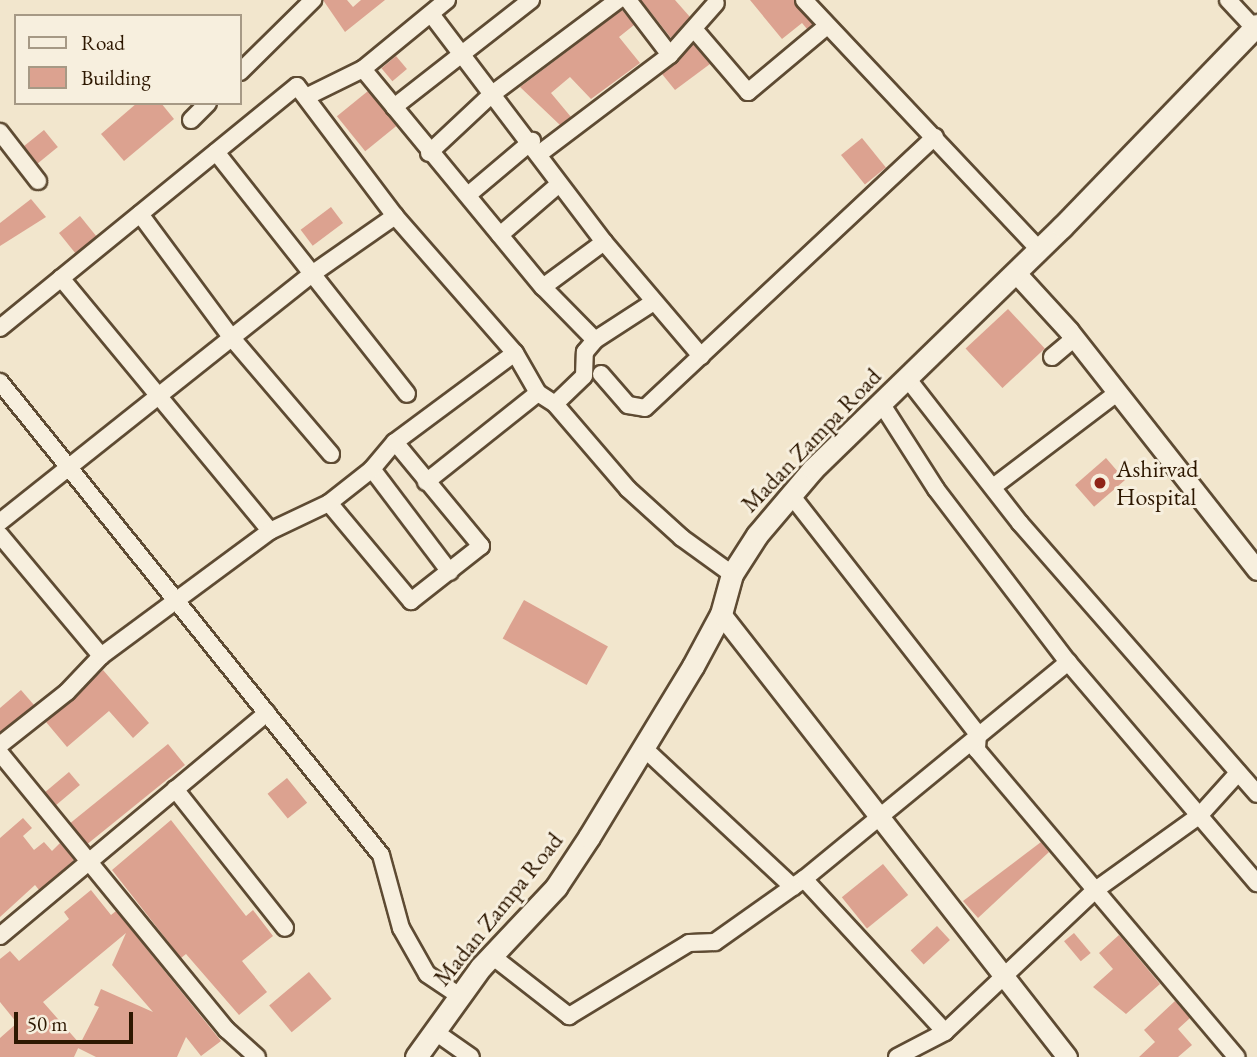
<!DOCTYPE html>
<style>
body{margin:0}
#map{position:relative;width:1257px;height:1057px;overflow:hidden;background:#f2e6cd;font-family:"EB Garamond",serif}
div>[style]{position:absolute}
.building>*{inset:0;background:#dca290;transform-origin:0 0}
.roads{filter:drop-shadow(2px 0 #5e4b33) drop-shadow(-2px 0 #5e4b33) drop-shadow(0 2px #5e4b33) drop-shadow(0 -2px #5e4b33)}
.minor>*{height:16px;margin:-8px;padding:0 8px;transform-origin:8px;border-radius:8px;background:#f7efde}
.tertiary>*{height:19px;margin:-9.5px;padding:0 9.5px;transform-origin:9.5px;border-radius:9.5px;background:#f7efde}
.secondary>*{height:21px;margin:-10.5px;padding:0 10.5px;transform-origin:10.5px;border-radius:10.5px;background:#f7efde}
.dots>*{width:19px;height:19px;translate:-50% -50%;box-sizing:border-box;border:4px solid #f7efde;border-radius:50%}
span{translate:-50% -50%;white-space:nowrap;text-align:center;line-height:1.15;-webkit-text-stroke:6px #f7efde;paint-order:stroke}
.street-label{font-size:24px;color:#2d1700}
.poi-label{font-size:24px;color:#2d1700}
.left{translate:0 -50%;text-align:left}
.legend{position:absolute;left:14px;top:14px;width:228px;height:91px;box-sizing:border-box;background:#f7efde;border:2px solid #a69985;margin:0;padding:9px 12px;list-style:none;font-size:21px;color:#2d1700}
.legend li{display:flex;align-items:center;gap:14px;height:35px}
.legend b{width:35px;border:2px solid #a69985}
.scale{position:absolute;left:14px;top:1012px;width:119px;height:32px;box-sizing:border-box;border:4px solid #2d1700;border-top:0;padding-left:9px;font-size:21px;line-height:24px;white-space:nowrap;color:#2d1700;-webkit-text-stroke:5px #f7efde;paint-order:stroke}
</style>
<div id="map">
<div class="building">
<div style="clip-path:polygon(323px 0,347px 0,353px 7px,361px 0,385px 0,345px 32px)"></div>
<div style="clip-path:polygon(641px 0,675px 0,690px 17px,671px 38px)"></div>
<div style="clip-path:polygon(750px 0,794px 0,813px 24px,807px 29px,802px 23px,782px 39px)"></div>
<div style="clip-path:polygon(622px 10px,634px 25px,619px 37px,640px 63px,591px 99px,570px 77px,551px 93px,571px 117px,560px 125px,520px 87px)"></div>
<div style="clip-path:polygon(693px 44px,710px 64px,675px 90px,662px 74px)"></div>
<div style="left:396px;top:56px;width:17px;height:19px;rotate:50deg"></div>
<div style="left:368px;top:91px;width:45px;height:40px;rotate:51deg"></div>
<div style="clip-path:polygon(137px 103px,161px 103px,174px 119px,124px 161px,101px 134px)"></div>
<div style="left:44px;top:130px;width:22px;height:26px;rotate:51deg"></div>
<div style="left:862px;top:138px;width:38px;height:27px;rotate:51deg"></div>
<div style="clip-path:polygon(31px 199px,46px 217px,0 246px,0 223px)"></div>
<div style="left:331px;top:207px;width:20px;height:38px;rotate:53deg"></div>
<div style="left:80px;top:216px;width:26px;height:27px;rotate:51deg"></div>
<div style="left:1008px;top:309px;width:54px;height:58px;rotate:47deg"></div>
<div style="left:1106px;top:458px;width:29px;height:41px;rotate:49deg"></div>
<div style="left:524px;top:600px;width:96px;height:44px;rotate:29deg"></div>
<div style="clip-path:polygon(103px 670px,149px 723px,133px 738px,109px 711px,67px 747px,46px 722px)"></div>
<div style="clip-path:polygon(21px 690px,34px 705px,0 732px,0 708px)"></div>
<div style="left:168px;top:744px;width:27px;height:126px;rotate:51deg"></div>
<div style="left:69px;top:772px;width:17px;height:31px;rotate:50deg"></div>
<div style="left:287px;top:778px;width:32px;height:25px;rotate:51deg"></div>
<div style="clip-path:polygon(23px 818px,32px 828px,23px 836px,34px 850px,44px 842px,52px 851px,60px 843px,74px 860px,39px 890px,35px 885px,0 917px,0 838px)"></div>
<div style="clip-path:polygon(171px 820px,246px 916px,253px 910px,273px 936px,242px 961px,267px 992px,239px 1015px,186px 954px,181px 958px,112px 870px)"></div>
<div style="clip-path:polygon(1041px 842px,1049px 852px,978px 918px,963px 901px)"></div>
<div style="left:883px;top:864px;width:40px;height:53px;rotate:51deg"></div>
<div style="clip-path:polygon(91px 890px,111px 915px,116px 911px,221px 1041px,201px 1056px,186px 1037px,177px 1057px,96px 1057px,78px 1048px,99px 1007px,94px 1005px,101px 989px,153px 1012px,112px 965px,126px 933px,43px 1002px,80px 1044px,74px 1057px,0 1057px,0 1038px,17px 1023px,0 1002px,0 959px,10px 951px,19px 961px,69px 919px,64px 912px)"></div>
<div style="left:937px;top:926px;width:19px;height:36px;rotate:47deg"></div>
<div style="left:1074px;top:933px;width:26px;height:13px;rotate:50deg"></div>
<div style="clip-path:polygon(1119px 935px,1160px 984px,1126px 1014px,1093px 987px,1113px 969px,1099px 953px)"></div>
<div style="left:309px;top:972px;width:35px;height:52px;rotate:50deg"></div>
<div style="clip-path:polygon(1175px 1001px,1190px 1018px,1178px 1029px,1192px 1045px,1178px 1057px,1139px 1057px,1155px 1042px,1144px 1030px)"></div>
</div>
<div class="roads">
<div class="minor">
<div style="left:447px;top:0;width:109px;rotate:140.6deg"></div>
<div style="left:363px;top:69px;width:283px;rotate:50.5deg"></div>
<div style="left:543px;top:287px;width:74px;rotate:45.5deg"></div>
<div style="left:628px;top:0;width:69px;rotate:52.6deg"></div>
<div style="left:804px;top:0;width:342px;rotate:46.7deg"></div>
<div style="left:1228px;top:0;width:38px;rotate:47deg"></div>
<div style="left:431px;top:14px;width:286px;rotate:52.8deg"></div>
<div style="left:604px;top:242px;width:150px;rotate:49.6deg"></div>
<div style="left:694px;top:29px;width:83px;rotate:49.4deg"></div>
<div style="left:748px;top:92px;width:103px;rotate:-39.9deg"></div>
<div style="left:240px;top:72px;width:103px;rotate:-44.6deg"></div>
<div style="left:306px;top:97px;width:64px;rotate:-26.2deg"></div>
<div style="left:394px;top:107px;width:174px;rotate:-38deg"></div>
<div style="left:191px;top:120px;width:24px;rotate:-45deg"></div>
<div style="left:0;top:132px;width:62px;rotate:52.2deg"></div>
<div style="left:216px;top:152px;width:308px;rotate:51.7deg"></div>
<div style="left:429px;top:153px;width:85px;rotate:-43.1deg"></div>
<div style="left:491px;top:95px;width:159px;rotate:-36.8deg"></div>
<div style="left:539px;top:154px;width:164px;rotate:-37.1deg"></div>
<div style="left:670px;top:55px;width:69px;rotate:-48.5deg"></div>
<div style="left:468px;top:195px;width:84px;rotate:-40.2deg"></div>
<div style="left:140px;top:214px;width:153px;rotate:53.5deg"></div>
<div style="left:231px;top:337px;width:154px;rotate:49.5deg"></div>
<div style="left:500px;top:235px;width:78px;rotate:-40.8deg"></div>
<div style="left:61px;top:278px;width:328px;rotate:50.4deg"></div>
<div style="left:543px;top:287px;width:76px;rotate:-36.4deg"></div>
<div style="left:0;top:328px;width:383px;rotate:-39.2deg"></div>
<div style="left:297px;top:86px;width:163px;rotate:53deg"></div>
<div style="left:395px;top:216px;width:182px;rotate:48.8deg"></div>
<div style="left:515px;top:353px;width:46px;rotate:60.1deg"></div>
<div style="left:538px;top:393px;width:20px;rotate:33deg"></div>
<div style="left:555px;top:404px;width:112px;rotate:49.3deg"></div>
<div style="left:628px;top:489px;width:73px;rotate:42.2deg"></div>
<div style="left:682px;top:538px;width:62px;rotate:35.8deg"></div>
<div style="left:1052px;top:357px;width:30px;rotate:-40deg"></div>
<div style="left:601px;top:374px;width:41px;rotate:48.9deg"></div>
<div style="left:628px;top:405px;width:17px;rotate:10deg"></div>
<div style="left:645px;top:408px;width:397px;rotate:-43.1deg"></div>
<div style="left:907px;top:378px;width:184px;rotate:52.1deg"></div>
<div style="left:1020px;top:523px;width:360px;rotate:48.8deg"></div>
<div style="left:0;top:382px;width:607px;rotate:51.15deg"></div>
<div style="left:381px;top:855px;width:76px;rotate:74.7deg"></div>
<div style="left:401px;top:928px;width:53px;rotate:60.5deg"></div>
<div style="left:427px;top:974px;width:40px;rotate:34deg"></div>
<div style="left:881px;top:403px;width:102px;rotate:57.4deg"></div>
<div style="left:936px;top:489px;width:218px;rotate:52.7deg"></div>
<div style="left:1068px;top:662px;width:291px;rotate:49.5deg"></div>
<div style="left:555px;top:404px;width:40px;rotate:-44deg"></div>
<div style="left:584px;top:376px;width:24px;rotate:-88deg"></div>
<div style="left:585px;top:352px;width:16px;rotate:-50deg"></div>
<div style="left:595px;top:340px;width:68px;rotate:-33deg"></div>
<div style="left:372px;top:469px;width:129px;rotate:52.9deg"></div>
<div style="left:426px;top:482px;width:143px;rotate:-38.5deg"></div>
<div style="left:993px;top:487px;width:157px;rotate:-37.2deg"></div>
<div style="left:791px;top:495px;width:303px;rotate:52deg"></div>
<div style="left:978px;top:734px;width:16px;rotate:94deg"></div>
<div style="left:977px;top:750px;width:402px;rotate:49.8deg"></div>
<div style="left:329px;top:503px;width:128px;rotate:50.1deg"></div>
<div style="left:411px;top:601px;width:89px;rotate:-38.2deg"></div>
<div style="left:481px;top:546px;width:135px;rotate:-129.6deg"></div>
<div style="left:0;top:522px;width:395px;rotate:-38.5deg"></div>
<div style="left:309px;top:276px;width:105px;rotate:-34.9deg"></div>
<div style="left:0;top:535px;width:158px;rotate:50.1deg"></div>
<div style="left:0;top:745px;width:85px;rotate:-38.3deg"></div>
<div style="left:67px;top:692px;width:50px;rotate:-46.6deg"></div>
<div style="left:101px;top:656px;width:210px;rotate:-36.5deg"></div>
<div style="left:270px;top:531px;width:65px;rotate:-25.4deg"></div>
<div style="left:329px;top:503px;width:55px;rotate:-38.3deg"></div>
<div style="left:372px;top:469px;width:35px;rotate:-50deg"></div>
<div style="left:395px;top:442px;width:149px;rotate:-36.6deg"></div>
<div style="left:646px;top:750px;width:201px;rotate:43deg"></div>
<div style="left:0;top:753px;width:358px;rotate:50.7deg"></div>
<div style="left:227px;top:1030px;width:40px;rotate:42deg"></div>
<div style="left:175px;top:789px;width:177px;rotate:51.6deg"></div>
<div style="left:804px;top:879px;width:208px;rotate:47.3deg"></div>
<div style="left:0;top:936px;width:348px;rotate:-39.9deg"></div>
<div style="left:492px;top:956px;width:98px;rotate:37.9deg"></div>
<div style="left:569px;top:1016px;width:140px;rotate:-31.3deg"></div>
<div style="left:689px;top:943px;width:26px;rotate:-2deg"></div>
<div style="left:715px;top:942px;width:109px;rotate:-35.3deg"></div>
<div style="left:804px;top:879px;width:342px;rotate:-39.4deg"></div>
<div style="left:434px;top:1031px;width:45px;rotate:35.1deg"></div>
<div style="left:897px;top:1057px;width:54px;rotate:-27.5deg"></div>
<div style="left:945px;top:1032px;width:205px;rotate:-43.4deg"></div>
<div style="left:1094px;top:891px;width:130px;rotate:-35.6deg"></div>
<div style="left:1200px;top:815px;width:57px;rotate:-47.9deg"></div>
</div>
<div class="tertiary">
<div style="left:1015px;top:272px;width:80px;rotate:47.5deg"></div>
<div style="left:1069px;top:331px;width:304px;rotate:51.8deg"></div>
<div style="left:721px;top:614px;width:562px;rotate:52.01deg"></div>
</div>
<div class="secondary">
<div style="left:416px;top:1057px;width:111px;rotate:-54.2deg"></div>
<div style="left:481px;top:967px;width:110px;rotate:-46.8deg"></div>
<div style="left:556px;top:887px;width:60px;rotate:-56.6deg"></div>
<div style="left:589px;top:837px;width:200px;rotate:-58.7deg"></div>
<div style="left:693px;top:666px;width:59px;rotate:-61.7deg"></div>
<div style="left:721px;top:614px;width:41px;rotate:-74.6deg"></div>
<div style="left:732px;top:574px;width:46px;rotate:-57.3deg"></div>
<div style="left:757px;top:535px;width:87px;rotate:-49.7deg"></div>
<div style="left:813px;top:469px;width:347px;rotate:-44.2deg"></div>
<div style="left:1062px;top:227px;width:281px;rotate:-46deg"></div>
</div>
</div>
<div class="dots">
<div style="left:1100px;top:483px;background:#8f2418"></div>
</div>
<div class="street-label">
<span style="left:811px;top:440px;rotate:-46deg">Madan Zampa Road</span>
<span style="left:498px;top:909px;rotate:-51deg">Madan Zampa Road</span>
</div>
<div class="poi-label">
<span class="left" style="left:1116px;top:483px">Ashirvad<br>Hospital</span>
</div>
<ul class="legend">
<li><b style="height:9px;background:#f7efde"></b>Road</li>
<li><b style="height:19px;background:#dca290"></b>Building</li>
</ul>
<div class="scale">50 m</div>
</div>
